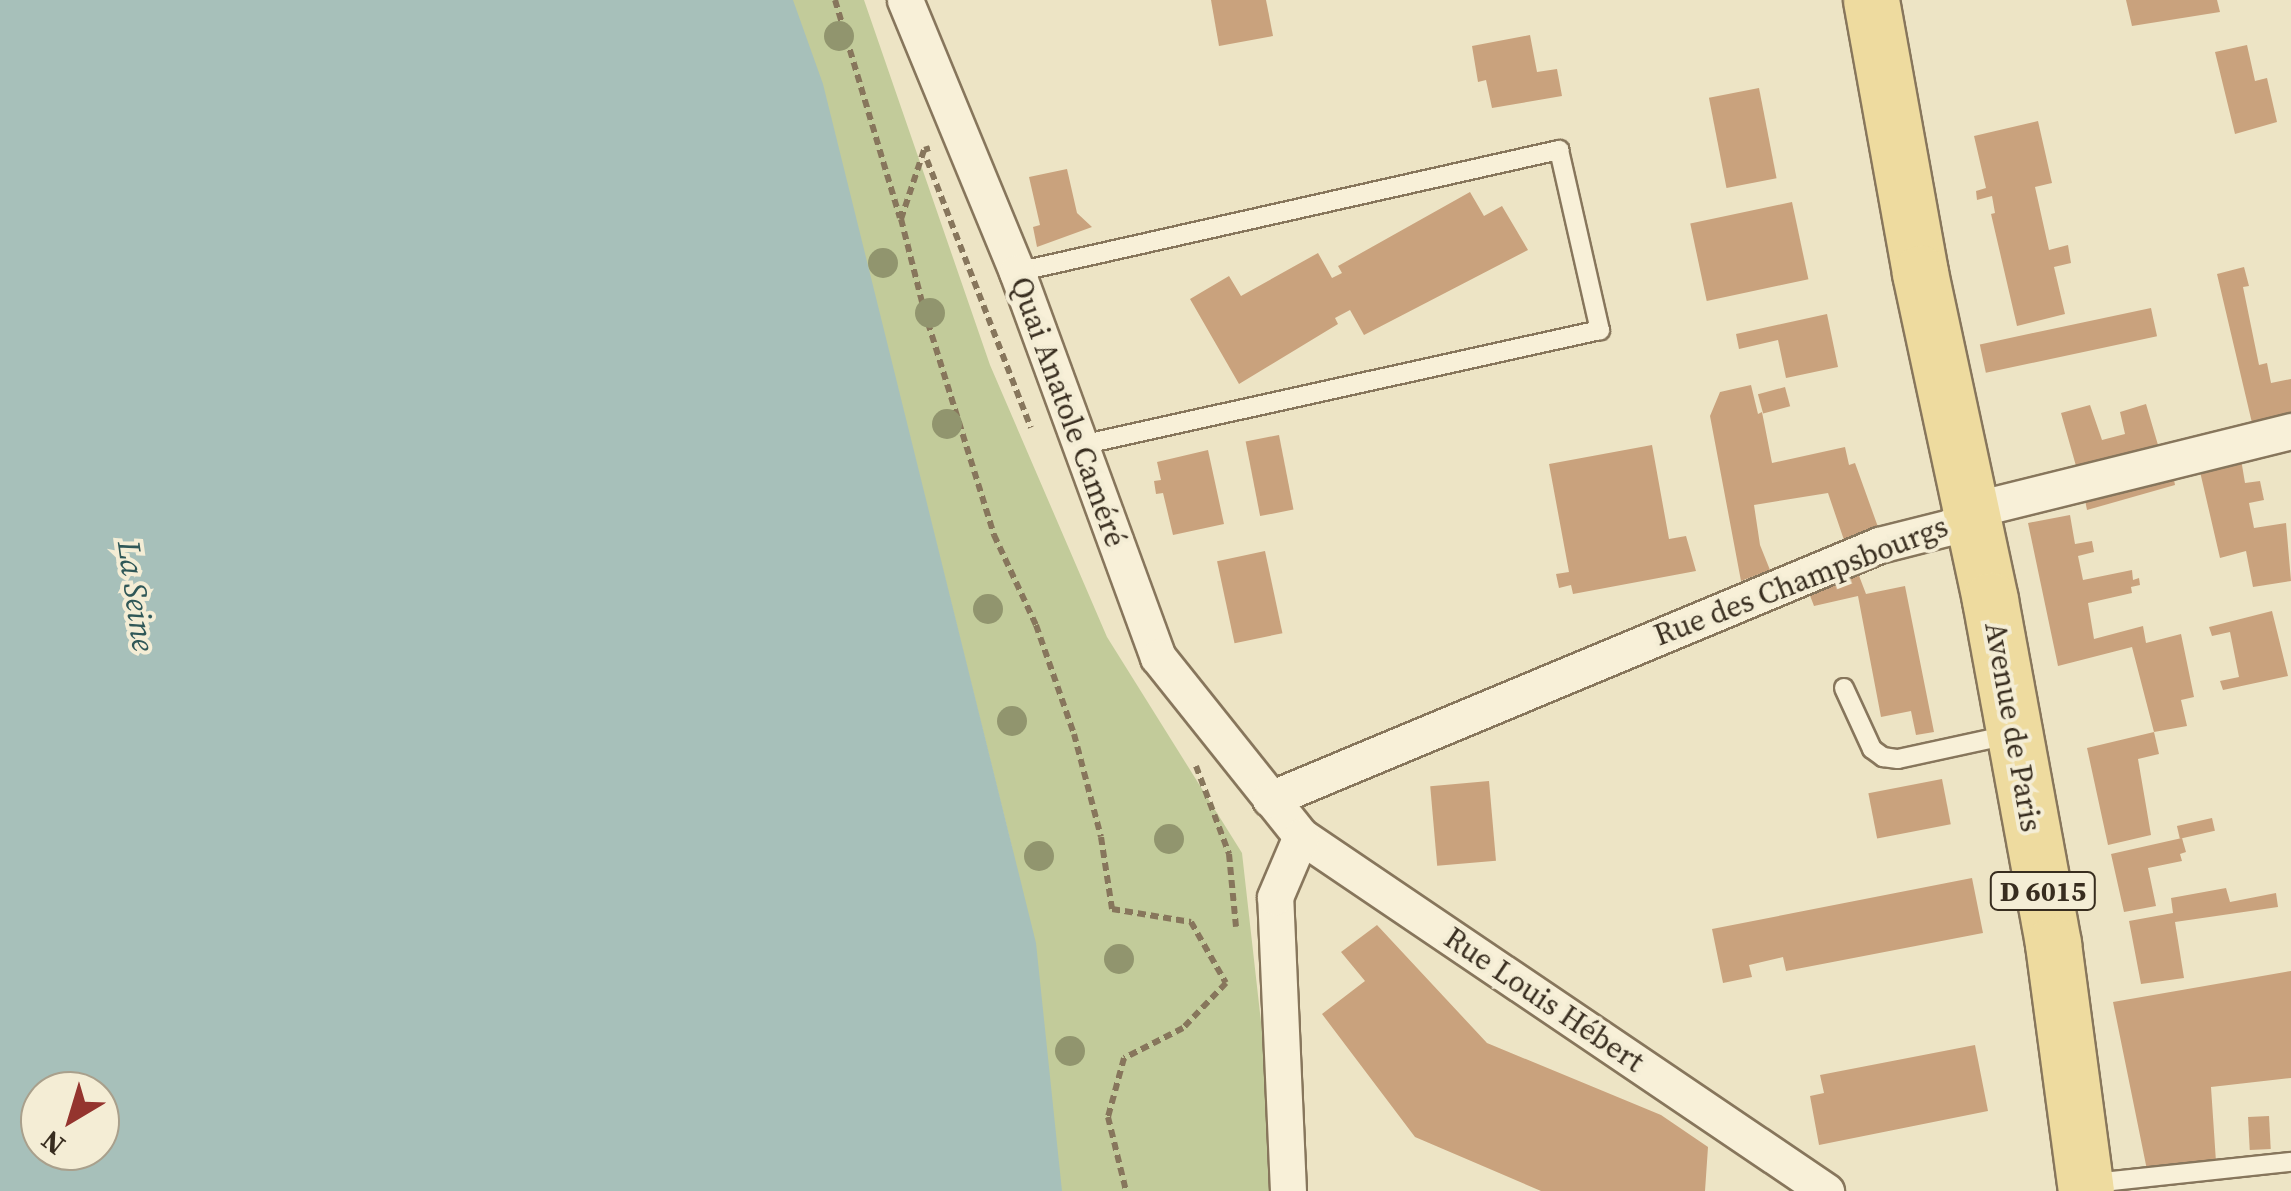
<!DOCTYPE html>
<meta charset="utf-8">
<style>
body{margin:0}
#map{position:relative;width:2291px;height:1191px;overflow:hidden;background:#ede4c5;font-family:"Source Serif 4",serif}
div>[style]{position:absolute}
.green>*{inset:0;background:#c2cb9a}
.water>*{inset:0;background:#a7c0ba}
.building>*{inset:0;background:#c9a27d;transform-origin:0 0}
.path>*{height:6px;margin-top:-3px;transform-origin:0;background:repeating-linear-gradient(90deg,#87765c 0 8px,transparent 0 13px)}
.roads{filter:drop-shadow(2px 0 #87765c) drop-shadow(-2px 0 #87765c) drop-shadow(0 2px #87765c) drop-shadow(0 -2px #87765c)}
.lane>*{height:18px;margin:-9px;padding:0 9px;transform-origin:9px;border-radius:9px;background:#f8f0d8}
.street>*{height:35px;margin:-17.5px;padding:0 17.5px;transform-origin:17.5px;border-radius:17.5px;background:#f8f0d8}
.primary>*{height:55px;margin:-27.5px;padding:0 27.5px;transform-origin:27.5px;border-radius:27.5px;background:#eedb9f}
.trees>*{width:30px;height:30px;margin:-15px;border-radius:50%;background:#91956e}
span{translate:-50% -50%;white-space:nowrap;text-align:center;line-height:1.15;-webkit-text-stroke:8px #f4edd5;paint-order:stroke}
.shield-label span{padding:2px 8px;background:#f4edd5;border:2px solid;border-radius:8px;-webkit-text-stroke-width:0}
.shield-label{font-size:28px;color:#382d1f;font-weight:700}
.street-label{font-size:30px;color:#382d1f}
.water-label{font-size:32px;color:#2f5757;font-style:italic}
.north{position:absolute;left:20px;top:1071px;width:100px;height:100px;box-sizing:border-box;background:#f4edd5;border:2px solid #a9a08c;border-radius:50%;rotate:218deg;font-size:28px;font-weight:700;line-height:40px;text-align:center;color:#382d1f}
.north::after{content:'';display:block;margin:auto;width:35px;height:45px;background:#94342e;clip-path:polygon(50% 0,100% 100%,50% 72%,0 100%)}
</style>
<div id="map">
<div class="green">
<div style="clip-path:polygon(788px 0,864px 0,990px 365px,1107px 637px,1242px 853px,1280px 1191px,1047px 1191px,1012px 848px,856px 221px)"></div>
</div>
<div class="water">
<div style="clip-path:polygon(evenodd,0 0,793px 0,823px 84px,1036px 943px,1062px 1191px,0 1191px,0 0,40px 1091px,100px 1091px,100px 1151px,40px 1151px,40px 1091px)"></div>
</div>
<div class="building">
<div style="clip-path:polygon(1211px 0,1266px 0,1273px 36px,1219px 46px)"></div>
<div style="clip-path:polygon(2126px 0,2217px 0,2220px 12px,2132px 26px)"></div>
<div style="clip-path:polygon(1530px 35px,1537px 72px,1557px 69px,1562px 96px,1492px 108px,1486px 80px,1478px 82px,1472px 46px)"></div>
<div style="clip-path:polygon(2247px 45px,2255px 81px,2267px 78px,2277px 122px,2235px 134px,2215px 52px)"></div>
<div style="left:1759px;top:88px;width:92px;height:51px;rotate:79deg"></div>
<div style="clip-path:polygon(2038px 121px,2052px 183px,2035px 187px,2049px 250px,2068px 245px,2071px 263px,2054px 267px,2065px 314px,2017px 326px,1991px 214px,1995px 213px,1992px 196px,1977px 200px,1976px 191px,1986px 188px,1974px 136px)"></div>
<div style="clip-path:polygon(1067px 169px,1077px 213px,1092px 227px,1037px 247px,1033px 227px,1040px 225px,1029px 177px)"></div>
<div style="clip-path:polygon(1470px 192px,1484px 216px,1502px 206px,1528px 250px,1364px 335px,1350px 310px,1335px 318px,1338px 324px,1239px 384px,1190px 299px,1229px 276px,1241px 296px,1318px 253px,1332px 278px,1342px 273px,1338px 266px)"></div>
<div style="left:1792px;top:202px;width:79px;height:104px;rotate:78deg"></div>
<div style="clip-path:polygon(2244px 267px,2249px 286px,2243px 287px,2259px 365px,2267px 363px,2271px 383px,2291px 379px,2291px 413px,2252px 423px,2217px 274px)"></div>
<div style="left:2151px;top:308px;width:29px;height:175px;rotate:78deg"></div>
<div style="clip-path:polygon(1827px 314px,1838px 367px,1786px 378px,1778px 340px,1739px 349px,1736px 334px)"></div>
<div style="clip-path:polygon(1751px 385px,1758px 414px,1762px 412px,1772px 463px,1845px 447px,1849px 465px,1855px 463px,1878px 527px,1844px 540px,1828px 493px,1754px 505px,1760px 545px,1770px 570px,1741px 581px,1710px 416px,1720px 392px)"></div>
<div style="left:1785px;top:387px;width:20px;height:28px;rotate:75deg"></div>
<div style="clip-path:polygon(2146px 404px,2158px 445px,2076px 466px,2061px 413px,2090px 405px,2102px 440px,2125px 434px,2120px 412px)"></div>
<div style="left:1279px;top:435px;width:76px;height:34px;rotate:79deg"></div>
<div style="clip-path:polygon(1652px 445px,1669px 539px,1686px 536px,1696px 571px,1573px 594px,1571px 585px,1559px 588px,1556px 574px,1569px 572px,1549px 464px)"></div>
<div style="clip-path:polygon(1208px 450px,1224px 524px,1173px 535px,1163px 493px,1156px 494px,1154px 481px,1161px 480px,1157px 462px)"></div>
<div style="clip-path:polygon(2240px 453px,2245px 483px,2260px 481px,2264px 500px,2249px 503px,2254px 528px,2286px 523px,2291px 581px,2253px 587px,2246px 551px,2220px 558px,2198px 463px)"></div>
<div style="clip-path:polygon(2172px 469px,2175px 485px,2087px 510px,2083px 490px)"></div>
<div style="clip-path:polygon(2070px 515px,2075px 544px,2092px 541px,2094px 552px,2078px 556px,2083px 580px,2132px 570px,2133px 580px,2139px 578px,2140px 585px,2131px 587px,2132px 593px,2088px 603px,2094px 639px,2143px 626px,2146px 643px,2181px 634px,2194px 697px,2181px 700px,2187px 726px,2154px 732px,2132px 647px,2058px 666px,2028px 523px)"></div>
<div style="left:1265px;top:551px;width:84px;height:49px;rotate:78deg"></div>
<div style="clip-path:polygon(1858px 573px,1866px 594px,1905px 586px,1934px 732px,1916px 735px,1911px 711px,1881px 717px,1858px 596px,1814px 606px,1809px 593px)"></div>
<div style="clip-path:polygon(2272px 611px,2288px 676px,2223px 690px,2220px 681px,2239px 677px,2230px 632px,2212px 636px,2209px 627px)"></div>
<div style="clip-path:polygon(2154px 732px,2159px 754px,2138px 759px,2151px 835px,2108px 845px,2087px 748px)"></div>
<div style="left:1942px;top:779px;width:46px;height:75px;rotate:79deg"></div>
<div style="left:1489px;top:781px;width:80px;height:59px;rotate:85deg"></div>
<div style="left:2212px;top:818px;width:13px;height:36px;rotate:77deg"></div>
<div style="clip-path:polygon(2182px 838px,2186px 852px,2180px 854px,2182px 861px,2148px 868px,2156px 906px,2124px 912px,2111px 854px)"></div>
<div style="clip-path:polygon(1972px 878px,1983px 933px,1786px 971px,1783px 957px,1749px 965px,1752px 977px,1723px 983px,1712px 929px)"></div>
<div style="clip-path:polygon(2226px 888px,2230px 902px,2276px 893px,2278px 907px,2175px 922px,2184px 978px,2141px 984px,2129px 921px,2173px 913px,2171px 898px)"></div>
<div style="clip-path:polygon(1377px 925px,1487px 1043px,1661px 1115px,1708px 1147px,1705px 1191px,1541px 1191px,1415px 1137px,1322px 1014px,1365px 981px,1341px 952px)"></div>
<div style="clip-path:polygon(2291px 971px,2291px 1078px,2211px 1087px,2216px 1162px,2147px 1170px,2113px 1002px)"></div>
<div style="clip-path:polygon(1975px 1045px,1988px 1111px,1819px 1145px,1810px 1096px,1824px 1093px,1820px 1075px)"></div>
<div style="left:2269px;top:1116px;width:33px;height:21px;rotate:87deg"></div>
</div>
<div class="path">
<div style="left:835px;top:0;width:227px;rotate:73.4deg"></div>
<div style="left:930px;top:148px;width:6px;rotate:162deg"></div>
<div style="left:924px;top:150px;width:73px;rotate:108.4deg"></div>
<div style="left:901px;top:219px;width:94px;rotate:75.8deg"></div>
<div style="left:924px;top:310px;width:236px;rotate:72.7deg"></div>
<div style="left:994px;top:535px;width:99px;rotate:65deg"></div>
<div style="left:1036px;top:625px;width:115px;rotate:70.8deg"></div>
<div style="left:1074px;top:734px;width:106px;rotate:75.3deg"></div>
<div style="left:1101px;top:837px;width:73px;rotate:81.3deg"></div>
<div style="left:1112px;top:909px;width:80px;rotate:9.3deg"></div>
<div style="left:1191px;top:922px;width:70px;rotate:60.2deg"></div>
<div style="left:1226px;top:983px;width:62px;rotate:133.7deg"></div>
<div style="left:1183px;top:1028px;width:66px;rotate:153deg"></div>
<div style="left:1124px;top:1058px;width:61px;rotate:105.2deg"></div>
<div style="left:1108px;top:1117px;width:76px;rotate:76.3deg"></div>
<div style="left:927px;top:160px;width:287px;rotate:68.8deg"></div>
<div style="left:1196px;top:766px;width:94px;rotate:69.4deg"></div>
<div style="left:1229px;top:854px;width:73px;rotate:84.5deg"></div>
</div>
<div class="roads">
<div class="lane">
<div style="left:1017px;top:272px;width:556px;rotate:-12.69deg"></div>
<div style="left:1559px;top:150px;width:185px;rotate:77.2deg"></div>
<div style="left:1600px;top:330px;width:532px;rotate:167.51deg"></div>
<div style="left:1844px;top:688px;width:67px;rotate:65.3deg"></div>
<div style="left:1872px;top:749px;width:14px;rotate:36deg"></div>
<div style="left:1883px;top:757px;width:15px;rotate:8deg"></div>
<div style="left:1898px;top:759px;width:113px;rotate:-12.3deg"></div>
<div style="left:2093px;top:1183px;width:199px;rotate:-6.1deg"></div>
</div>
<div class="street">
<div style="left:905px;top:0;width:294px;rotate:67.6deg"></div>
<div style="left:1017px;top:272px;width:410px;rotate:69.9deg"></div>
<div style="left:1158px;top:657px;width:229px;rotate:51.4deg"></div>
<div style="left:1301px;top:836px;width:634px;rotate:34.07deg"></div>
<div style="left:1270px;top:799px;width:660px;rotate:-22.64deg"></div>
<div style="left:1879px;top:545px;width:73px;rotate:-14.2deg"></div>
<div style="left:1950px;top:527px;width:28px;rotate:-38deg"></div>
<div style="left:1972px;top:510px;width:329px;rotate:-13.9deg"></div>
<div style="left:1288px;top:1191px;width:294px;rotate:-92.5deg"></div>
<div style="left:1275px;top:897px;width:66px;rotate:-66.9deg"></div>
</div>
<div class="primary">
<div style="left:1871px;top:0;width:277px;rotate:79.8deg"></div>
<div style="left:1920px;top:273px;width:334px;rotate:77.9deg"></div>
<div style="left:1990px;top:600px;width:350px;rotate:79.6deg"></div>
<div style="left:2053px;top:944px;width:249px;rotate:82.4deg"></div>
</div>
</div>
<div class="trees">
<div style="left:839px;top:36px"></div>
<div style="left:883px;top:263px"></div>
<div style="left:930px;top:313px"></div>
<div style="left:947px;top:424px"></div>
<div style="left:988px;top:609px"></div>
<div style="left:1012px;top:721px"></div>
<div style="left:1169px;top:839px"></div>
<div style="left:1039px;top:856px"></div>
<div style="left:1119px;top:959px"></div>
<div style="left:1070px;top:1051px"></div>
</div>
<div class="shield-label">
<span style="left:2043px;top:891px">D 6015</span>
</div>
<div class="street-label">
<span style="left:1068px;top:412px;rotate:70deg">Quai Anatole Caméré</span>
<span style="left:1801px;top:581px;rotate:-21deg">Rue des Champsbourgs</span>
<span style="left:2013px;top:727px;rotate:80deg">Avenue de Paris</span>
<span style="left:1544px;top:1000px;rotate:34deg">Rue Louis Hébert</span>
</div>
<div class="water-label">
<span style="left:136px;top:596px;rotate:82deg">La Seine</span>
</div>
<div class="north">N</div>
</div>
